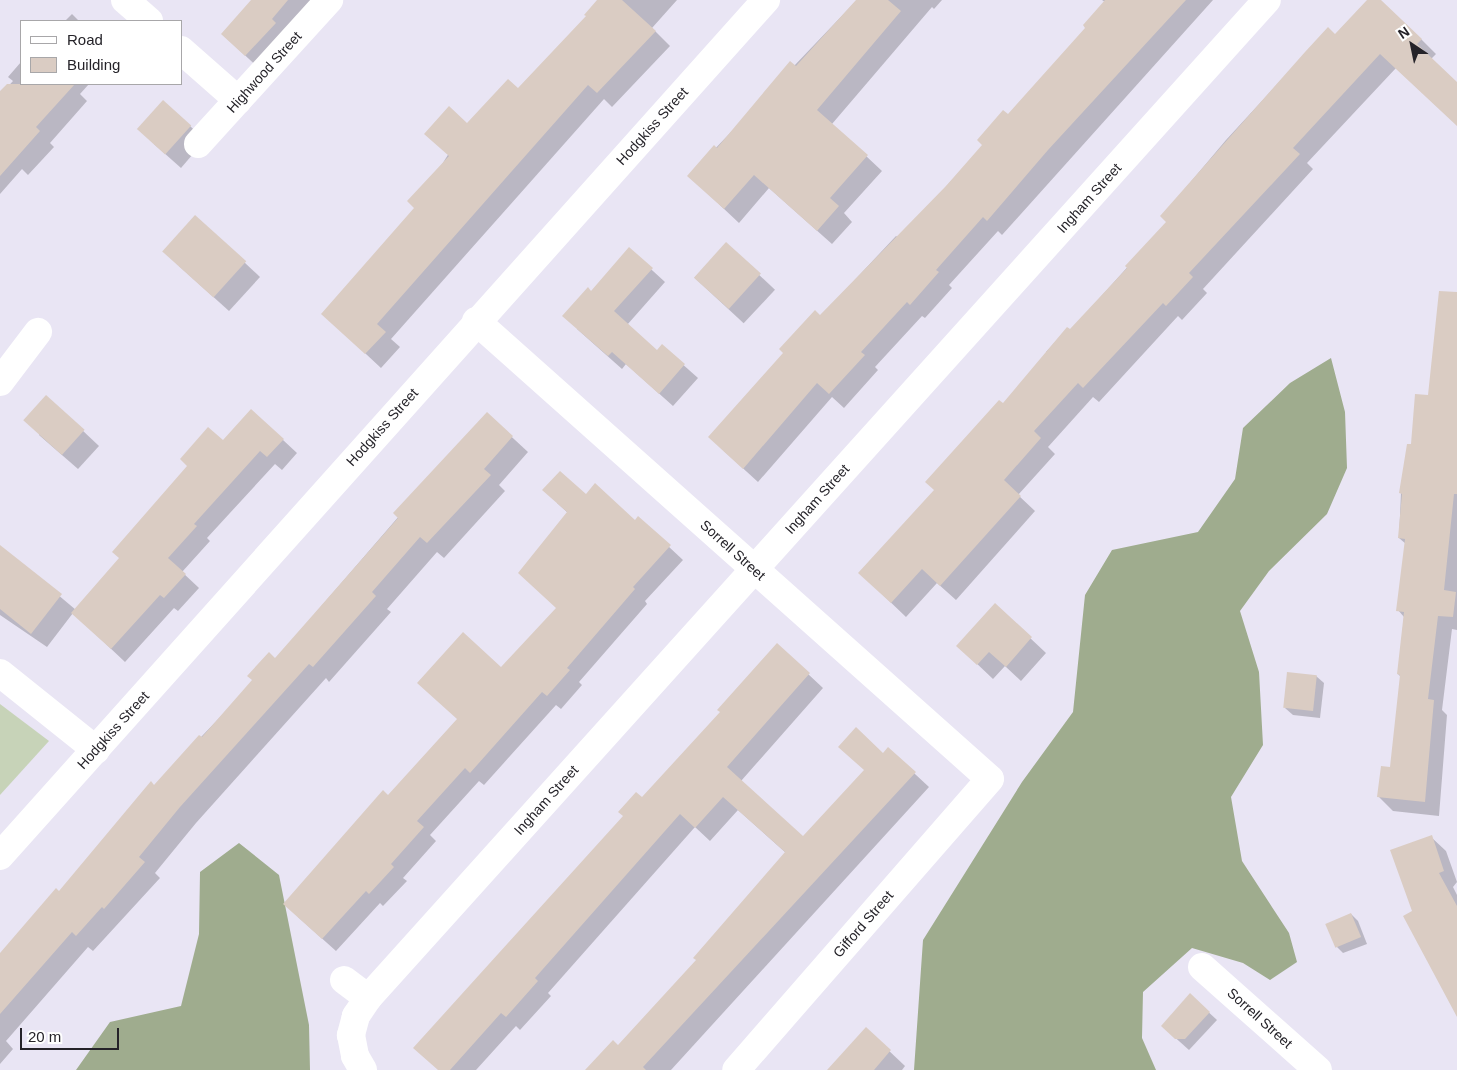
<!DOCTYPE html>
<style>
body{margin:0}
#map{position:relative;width:1457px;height:1070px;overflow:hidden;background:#e9e5f4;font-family:Arial,sans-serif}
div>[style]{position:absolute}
.green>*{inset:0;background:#c7d3b8}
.forest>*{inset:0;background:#9fac8e}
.shadow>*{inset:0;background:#0003;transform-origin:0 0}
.building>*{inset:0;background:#daccc3;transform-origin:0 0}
.minor>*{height:28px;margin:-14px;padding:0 14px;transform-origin:14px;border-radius:14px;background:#fff}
span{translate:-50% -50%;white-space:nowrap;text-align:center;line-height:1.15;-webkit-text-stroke:4px #fff;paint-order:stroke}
.street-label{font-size:14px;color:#252329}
.legend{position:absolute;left:20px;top:20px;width:162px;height:65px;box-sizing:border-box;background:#fff;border:1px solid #a8a7a9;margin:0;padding:6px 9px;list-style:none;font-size:15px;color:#252329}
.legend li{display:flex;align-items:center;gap:10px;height:25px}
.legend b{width:25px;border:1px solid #a8a7a9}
.north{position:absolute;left:1387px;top:20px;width:50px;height:50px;-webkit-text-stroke:4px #fff;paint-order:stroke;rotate:326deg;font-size:14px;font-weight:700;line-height:20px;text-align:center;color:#252329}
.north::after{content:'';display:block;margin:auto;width:18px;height:22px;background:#252329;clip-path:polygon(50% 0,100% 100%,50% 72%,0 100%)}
.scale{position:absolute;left:20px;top:1028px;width:99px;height:22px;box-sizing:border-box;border:2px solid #252329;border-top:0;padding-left:6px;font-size:15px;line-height:18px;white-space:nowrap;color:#252329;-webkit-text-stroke:4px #fff;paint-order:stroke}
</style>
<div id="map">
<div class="green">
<div style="clip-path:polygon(0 704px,49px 741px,0 795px)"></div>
</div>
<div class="forest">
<div style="clip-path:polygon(1331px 358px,1345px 412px,1347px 468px,1327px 514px,1269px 571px,1240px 611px,1259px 672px,1263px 745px,1231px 797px,1242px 861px,1289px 933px,1297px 962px,1270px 980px,1243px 963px,1192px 948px,1143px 992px,1142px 1038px,1156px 1070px,914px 1070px,923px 940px,1022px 782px,1073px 712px,1085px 595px,1112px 550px,1198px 532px,1235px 479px,1243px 428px,1290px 383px)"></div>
<div style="clip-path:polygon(239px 843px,279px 875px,309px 1025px,310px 1070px,76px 1070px,110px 1022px,181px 1006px,199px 934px,200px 872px)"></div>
</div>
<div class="shadow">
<div style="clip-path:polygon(253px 0,316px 0,261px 70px,222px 34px)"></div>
<div style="clip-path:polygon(599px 0,677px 0,652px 28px,670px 46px,612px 107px,604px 99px,391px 339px,400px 347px,381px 368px,323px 314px,415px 208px,467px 124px,518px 89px,588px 16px)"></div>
<div style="clip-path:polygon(857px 0,942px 0,934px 9px,932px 7px,832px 124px,882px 171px,844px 213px,852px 222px,832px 244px,769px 188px,739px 223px,689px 176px)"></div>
<div style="clip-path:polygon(1102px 0,1213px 0,1002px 235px,998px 231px,949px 285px,952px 288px,925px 318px,922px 316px,875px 367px,878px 370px,844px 408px,832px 397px,758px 482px,724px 451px,820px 317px,896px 236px,899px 238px,984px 145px,1087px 28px,1105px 2px)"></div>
<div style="clip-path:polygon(1368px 0,1379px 0,1421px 39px,1436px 54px,1431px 59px,1457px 84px,1457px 125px,1396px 68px,1307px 163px,1313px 169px,1203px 289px,1207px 293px,1182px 320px,1178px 316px,1099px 402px,1093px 397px,1048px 447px,1055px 454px,1018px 495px,1035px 511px,956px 600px,937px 583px,906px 617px,860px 573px,936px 490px,1003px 405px,1049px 355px,1046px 352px,1068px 328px,1070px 331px,1168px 222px,1162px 216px,1226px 140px,1328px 29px,1335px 35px)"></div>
<div style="clip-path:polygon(72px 14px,79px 21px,65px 21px)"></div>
<div style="clip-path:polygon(21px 62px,21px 84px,89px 84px,80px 94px,87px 101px,50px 143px,54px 147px,28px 175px,22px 169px,0 194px,0 95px,13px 81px,8px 77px)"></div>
<div style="clip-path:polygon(190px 126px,205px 140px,181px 168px,154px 144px)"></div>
<div style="clip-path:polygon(195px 216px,260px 277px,229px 311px,179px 266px)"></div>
<div style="left:726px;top:244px;width:67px;height:46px;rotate:43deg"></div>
<div style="clip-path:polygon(629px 249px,665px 282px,627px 325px,657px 351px,662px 346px,698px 378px,673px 406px,626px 364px,622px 369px,577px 329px,591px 292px)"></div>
<div style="clip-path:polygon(1457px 327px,1457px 630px,1452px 629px,1442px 710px,1447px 715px,1439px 816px,1393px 811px,1379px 797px,1391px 768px,1401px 677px,1398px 674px,1404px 617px,1398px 610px,1406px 544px,1399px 538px,1401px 493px,1429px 396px)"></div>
<div style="clip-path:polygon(46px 396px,99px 446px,78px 469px,39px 435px)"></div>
<div style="clip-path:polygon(487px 414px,528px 452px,499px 485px,505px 491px,444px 558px,437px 552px,387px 609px,391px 612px,329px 682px,326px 678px,196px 823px,155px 873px,160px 878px,93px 951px,88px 947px,6px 1041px,13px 1049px,0 1064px,0 954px,59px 893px,151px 783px,154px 786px,275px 660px)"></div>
<div style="clip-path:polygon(283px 440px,297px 453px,282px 470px,275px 464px,207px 538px,210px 541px,182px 572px,199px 588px,178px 611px,174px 608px,125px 662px,73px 613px,47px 647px,0 615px,0 546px,76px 610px,223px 442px)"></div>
<div style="clip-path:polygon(586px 496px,635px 521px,638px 518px,683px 560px,645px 601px,647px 604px,579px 682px,582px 685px,561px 709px,556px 705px,484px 785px,479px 781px,430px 835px,436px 841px,403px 878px,407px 881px,383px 906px,380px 903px,336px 951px,298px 917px,388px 797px,557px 608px,568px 513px,557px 503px)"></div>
<div style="clip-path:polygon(995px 605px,1046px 653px,1021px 681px,1005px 666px,993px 679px,973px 660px)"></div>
<div style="clip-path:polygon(777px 645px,823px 688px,741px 781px,803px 838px,888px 749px,929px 787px,671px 1070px,588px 1070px,619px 1047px,698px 960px,786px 853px,738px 810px,710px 841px,695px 827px,548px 993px,551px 996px,520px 1030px,516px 1026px,476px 1070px,438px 1070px,642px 798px,721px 713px)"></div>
<div style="clip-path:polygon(1316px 676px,1324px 683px,1320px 718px,1293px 715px,1285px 708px)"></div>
<div style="clip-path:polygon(1431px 837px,1446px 851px,1457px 882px,1453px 887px,1457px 895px,1457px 1006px,1414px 911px)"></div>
<div style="clip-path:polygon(1351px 914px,1358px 921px,1367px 944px,1343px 953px,1336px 946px)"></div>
<div style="clip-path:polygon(1190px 995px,1217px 1020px,1189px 1050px,1170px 1033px)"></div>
<div style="clip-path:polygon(866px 1029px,905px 1066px,902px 1070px,828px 1070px)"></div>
</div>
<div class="building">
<div style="clip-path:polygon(251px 0,288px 0,272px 19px,276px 23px,245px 56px,221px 34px)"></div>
<div style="clip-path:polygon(597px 0,622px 0,656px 31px,597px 93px,588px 85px,377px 324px,386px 332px,365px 354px,321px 314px,414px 208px,407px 201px,449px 156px,424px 134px,449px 106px,467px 123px,508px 79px,518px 88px,586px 16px,584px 15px)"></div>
<div style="clip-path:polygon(856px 0,888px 0,901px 11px,817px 110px,868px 155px,830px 198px,839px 206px,817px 231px,754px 175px,724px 209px,687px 176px,714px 145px,717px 148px,790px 61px,796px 66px)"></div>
<div style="clip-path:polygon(1105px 0,1186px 0,1048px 150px,987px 221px,983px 217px,936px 270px,939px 272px,910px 305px,907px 302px,861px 352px,865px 355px,829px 394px,817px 383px,743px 469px,708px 437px,783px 353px,779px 349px,815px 310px,820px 315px,946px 186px,982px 145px,977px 140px,1003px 110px,1008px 114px,1085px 28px,1083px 25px)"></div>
<div style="clip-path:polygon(1367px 0,1381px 0,1422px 39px,1417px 44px,1457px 82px,1457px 126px,1380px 54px,1293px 148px,1300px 154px,1189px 273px,1193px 277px,1166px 306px,1163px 303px,1083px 388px,1078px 383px,1034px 431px,1041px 438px,1004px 480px,1021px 496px,940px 586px,922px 569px,891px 603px,858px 573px,934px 490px,925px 482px,999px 400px,1003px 403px,1067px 327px,1070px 329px,1127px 268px,1125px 266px,1166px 222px,1160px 216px,1305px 52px,1328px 27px,1335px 34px)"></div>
<div style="clip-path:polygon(7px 84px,75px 84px,36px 127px,40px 131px,0 176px,0 91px)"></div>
<div style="left:163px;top:100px;width:38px;height:39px;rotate:42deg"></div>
<div style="left:195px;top:215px;width:69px;height:49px;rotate:42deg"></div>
<div style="left:726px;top:242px;width:47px;height:48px;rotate:42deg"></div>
<div style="clip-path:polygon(629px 247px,653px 268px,614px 311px,657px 350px,662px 344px,685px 364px,659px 394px,612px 352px,608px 356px,562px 316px,588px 287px,591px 291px)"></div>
<div style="clip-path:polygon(1439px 291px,1457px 292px,1457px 494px,1454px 494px,1444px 590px,1456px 592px,1453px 617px,1438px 616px,1428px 699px,1434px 700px,1425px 802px,1377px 797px,1381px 766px,1390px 767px,1400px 675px,1397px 674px,1404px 612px,1396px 611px,1405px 539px,1398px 538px,1402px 494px,1399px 493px,1407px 444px,1411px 444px,1415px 394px,1428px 395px)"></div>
<div style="left:46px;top:395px;width:52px;height:34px;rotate:42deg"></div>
<div style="clip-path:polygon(251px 409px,284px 439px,267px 457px,260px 451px,194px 524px,197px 526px,168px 558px,186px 574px,164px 598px,160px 595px,111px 649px,71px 613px,119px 558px,112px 552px,187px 466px,180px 459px,208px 427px,223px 440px)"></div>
<div style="clip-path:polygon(487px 412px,513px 436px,484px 469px,491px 475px,427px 543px,420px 537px,372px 592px,376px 596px,313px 667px,309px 664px,180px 807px,139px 857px,145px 862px,104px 909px,102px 907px,76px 936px,72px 932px,0 1014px,0 953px,56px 888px,59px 891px,151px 781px,154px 785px,199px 735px,202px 737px,252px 680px,247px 676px,269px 652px,275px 658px,312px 616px,398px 518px,393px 513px)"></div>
<div style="clip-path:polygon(560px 471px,586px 494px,595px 483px,635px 520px,638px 516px,671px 545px,633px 587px,635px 589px,567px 668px,570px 670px,547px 696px,542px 692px,470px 773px,465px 768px,417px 821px,424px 827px,391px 864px,394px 867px,369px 894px,366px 891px,322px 939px,283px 904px,383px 790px,388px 795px,457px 719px,417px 683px,463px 632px,501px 667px,556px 608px,518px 573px,567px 512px,542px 490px)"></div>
<div style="clip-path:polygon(0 545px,62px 594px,31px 634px,0 609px)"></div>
<div style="clip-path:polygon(995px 603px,1032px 637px,1006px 667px,989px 652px,977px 665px,956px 646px)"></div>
<div style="clip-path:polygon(777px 643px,810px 673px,727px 767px,803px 836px,864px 770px,838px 747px,856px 727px,883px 753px,888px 747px,916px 772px,643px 1067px,646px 1070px,585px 1070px,613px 1040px,618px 1045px,696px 960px,693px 958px,785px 852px,723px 797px,695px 828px,680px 814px,535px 978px,538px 981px,506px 1017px,501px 1013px,450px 1070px,438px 1070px,413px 1048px,623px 816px,618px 812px,636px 792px,642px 797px,720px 712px,717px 710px)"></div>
<div style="left:1287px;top:672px;width:30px;height:36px;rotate:6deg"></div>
<div style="clip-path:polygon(1432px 835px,1444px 871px,1439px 873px,1457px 906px,1457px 1017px,1403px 916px,1412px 911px,1390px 850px)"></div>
<div style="left:1351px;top:913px;width:26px;height:28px;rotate:67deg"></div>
<div style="clip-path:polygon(1190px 993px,1210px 1012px,1185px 1039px,1175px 1039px,1161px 1026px)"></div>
<div style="clip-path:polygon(866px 1027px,891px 1050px,874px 1070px,827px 1070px)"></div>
</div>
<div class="minor">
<div style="left:125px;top:0;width:32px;rotate:41deg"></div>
<div style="left:181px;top:50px;width:76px;rotate:41.3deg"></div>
<div style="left:198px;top:144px;width:195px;rotate:-47.7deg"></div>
<div style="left:476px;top:321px;width:688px;rotate:41.7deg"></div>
<div style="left:990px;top:779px;width:386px;rotate:131.1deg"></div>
<div style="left:0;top:382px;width:63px;rotate:-52.8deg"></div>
<div style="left:0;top:673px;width:123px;rotate:38.7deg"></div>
<div style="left:0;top:856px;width:1149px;rotate:-48.18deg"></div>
<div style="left:1202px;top:967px;width:155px;rotate:41.6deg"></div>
<div style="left:344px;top:980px;width:30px;rotate:37deg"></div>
<div style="left:368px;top:998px;width:22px;rotate:124deg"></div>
<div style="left:356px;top:1016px;width:20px;rotate:105deg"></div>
<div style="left:351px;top:1035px;width:21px;rotate:79deg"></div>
<div style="left:355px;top:1056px;width:16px;rotate:60deg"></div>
<div style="left:368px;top:998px;width:1343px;rotate:-47.99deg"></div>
</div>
<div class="street-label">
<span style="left:264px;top:72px;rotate:-48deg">Highwood Street</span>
<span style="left:652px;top:126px;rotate:-48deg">Hodgkiss Street</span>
<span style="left:1089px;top:198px;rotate:-48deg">Ingham Street</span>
<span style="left:382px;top:427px;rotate:-48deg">Hodgkiss Street</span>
<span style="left:817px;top:499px;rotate:-48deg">Ingham Street</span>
<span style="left:733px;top:550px;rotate:42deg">Sorrell Street</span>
<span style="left:113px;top:730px;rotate:-48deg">Hodgkiss Street</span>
<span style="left:546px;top:800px;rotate:-48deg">Ingham Street</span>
<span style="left:863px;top:924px;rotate:-49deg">Gifford Street</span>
<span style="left:1260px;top:1018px;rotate:42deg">Sorrell Street</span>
</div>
<ul class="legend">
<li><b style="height:6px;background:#fff"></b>Road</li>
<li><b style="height:14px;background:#daccc3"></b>Building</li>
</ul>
<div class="north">N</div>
<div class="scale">20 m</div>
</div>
